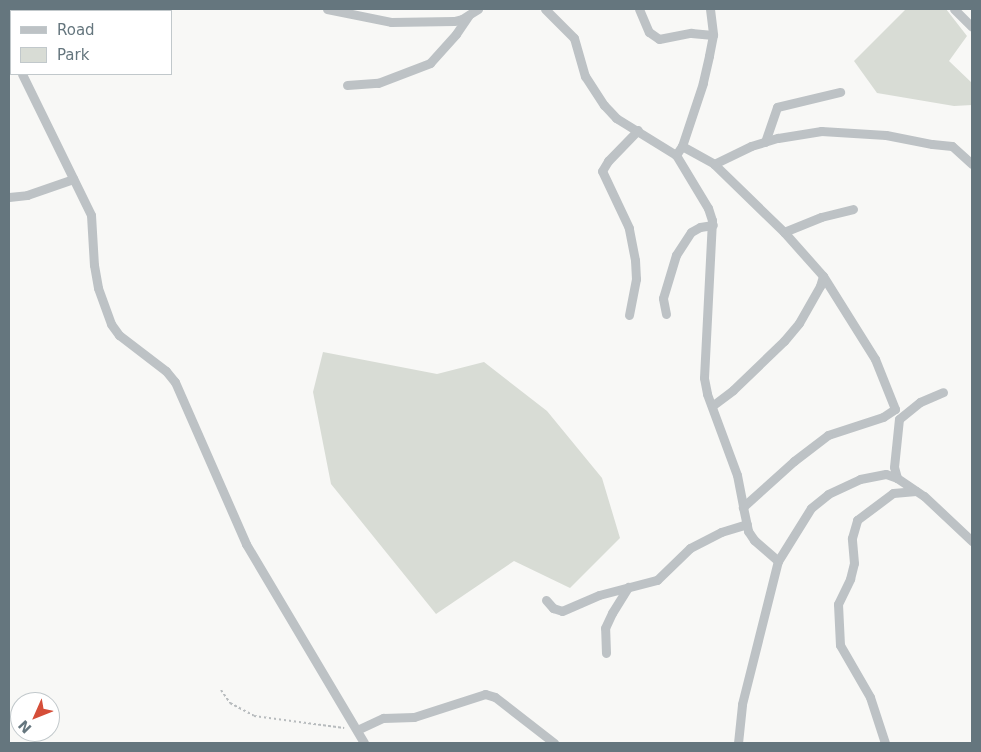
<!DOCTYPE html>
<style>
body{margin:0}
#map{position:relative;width:981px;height:752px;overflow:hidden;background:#f8f8f6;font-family:"DejaVu Sans",sans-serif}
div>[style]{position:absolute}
.green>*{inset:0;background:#d8dcd5}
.path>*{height:2px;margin-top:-1px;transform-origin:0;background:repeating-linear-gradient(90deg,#b8bcbe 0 2.5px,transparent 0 5px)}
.minor>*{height:9px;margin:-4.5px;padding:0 4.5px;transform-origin:4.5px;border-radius:4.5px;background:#bdc2c5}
span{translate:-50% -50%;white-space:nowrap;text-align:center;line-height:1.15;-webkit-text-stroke:5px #fff;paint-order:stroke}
.frame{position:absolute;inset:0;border:10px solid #65767e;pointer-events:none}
.legend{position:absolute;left:10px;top:10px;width:162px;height:65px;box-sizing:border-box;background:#fff;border:1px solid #c1c8cb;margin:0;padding:6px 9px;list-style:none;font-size:15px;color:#65767e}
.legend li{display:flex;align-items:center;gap:10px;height:25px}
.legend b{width:25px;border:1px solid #c1c8cb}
.north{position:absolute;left:10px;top:692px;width:50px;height:50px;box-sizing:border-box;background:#fff;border:1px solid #c1c8cb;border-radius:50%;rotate:226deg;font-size:14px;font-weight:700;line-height:20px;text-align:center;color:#65767e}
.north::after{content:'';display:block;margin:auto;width:18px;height:22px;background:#d54e39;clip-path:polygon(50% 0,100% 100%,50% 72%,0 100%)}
</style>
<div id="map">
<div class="green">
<div style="clip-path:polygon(906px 9px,946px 9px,967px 36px,949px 61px,972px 83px,972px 105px,954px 106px,877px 93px,854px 61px)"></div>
<div style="clip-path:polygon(323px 352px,437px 374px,484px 362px,547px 411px,602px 478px,620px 538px,570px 588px,514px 561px,436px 614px,331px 484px,313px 392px)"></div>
</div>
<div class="path">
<div style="left:221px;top:690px;width:16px;rotate:55deg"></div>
<div style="left:230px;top:703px;width:27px;rotate:28deg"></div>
<div style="left:254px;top:716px;width:91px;rotate:7.6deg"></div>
</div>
<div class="minor">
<div style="left:327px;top:9px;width:65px;rotate:11.5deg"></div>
<div style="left:391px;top:22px;width:63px;rotate:-0.9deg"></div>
<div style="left:454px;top:21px;width:8px;rotate:-14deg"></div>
<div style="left:462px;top:19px;width:19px;rotate:-32deg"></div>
<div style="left:545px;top:9px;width:41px;rotate:45deg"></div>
<div style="left:574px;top:38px;width:40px;rotate:74deg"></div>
<div style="left:585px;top:76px;width:35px;rotate:57deg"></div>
<div style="left:604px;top:105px;width:18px;rotate:47deg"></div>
<div style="left:616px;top:118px;width:70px;rotate:31.7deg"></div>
<div style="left:639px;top:9px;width:25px;rotate:67deg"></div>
<div style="left:649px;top:32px;width:12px;rotate:35deg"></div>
<div style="left:659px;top:39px;width:33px;rotate:-11deg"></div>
<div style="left:691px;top:33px;width:22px;rotate:5deg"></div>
<div style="left:710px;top:9px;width:26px;rotate:83deg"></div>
<div style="left:713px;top:35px;width:21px;rotate:101deg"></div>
<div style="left:709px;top:56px;width:28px;rotate:103deg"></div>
<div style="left:703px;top:83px;width:66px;rotate:108.4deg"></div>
<div style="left:682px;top:146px;width:37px;rotate:29deg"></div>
<div style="left:714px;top:164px;width:98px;rotate:44.2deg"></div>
<div style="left:784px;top:232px;width:59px;rotate:48.4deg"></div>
<div style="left:823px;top:276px;width:98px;rotate:57.9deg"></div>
<div style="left:875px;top:359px;width:54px;rotate:68.2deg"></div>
<div style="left:895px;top:409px;width:14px;rotate:146deg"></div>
<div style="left:883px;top:417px;width:58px;rotate:161.9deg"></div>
<div style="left:828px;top:435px;width:43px;rotate:142.6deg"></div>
<div style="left:794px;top:461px;width:69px;rotate:138deg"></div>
<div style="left:743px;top:507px;width:25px;rotate:78deg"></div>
<div style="left:748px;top:531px;width:11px;rotate:56deg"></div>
<div style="left:754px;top:540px;width:32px;rotate:41deg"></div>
<div style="left:954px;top:9px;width:25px;rotate:45deg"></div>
<div style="left:9px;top:45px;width:6px;rotate:72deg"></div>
<div style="left:22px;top:74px;width:157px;rotate:63.9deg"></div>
<div style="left:91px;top:215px;width:50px;rotate:86.6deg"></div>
<div style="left:94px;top:265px;width:23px;rotate:80deg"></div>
<div style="left:98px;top:288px;width:38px;rotate:70deg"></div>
<div style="left:111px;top:324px;width:14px;rotate:54deg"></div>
<div style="left:119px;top:335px;width:59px;rotate:37.5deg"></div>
<div style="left:166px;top:371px;width:14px;rotate:51deg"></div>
<div style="left:175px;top:382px;width:177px;rotate:66.3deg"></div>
<div style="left:246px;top:544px;width:231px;rotate:59.3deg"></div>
<div style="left:347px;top:85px;width:31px;rotate:-4deg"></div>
<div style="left:378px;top:83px;width:56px;rotate:-21deg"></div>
<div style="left:430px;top:63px;width:39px;rotate:-48deg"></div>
<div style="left:456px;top:34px;width:23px;rotate:-56deg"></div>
<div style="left:765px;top:142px;width:37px;rotate:-71deg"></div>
<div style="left:777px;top:107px;width:65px;rotate:-13.4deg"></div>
<div style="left:682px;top:146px;width:11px;rotate:124deg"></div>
<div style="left:676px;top:155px;width:62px;rotate:58.9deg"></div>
<div style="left:708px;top:208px;width:13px;rotate:72deg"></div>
<div style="left:712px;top:220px;width:158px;rotate:92.9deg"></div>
<div style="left:704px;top:378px;width:16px;rotate:79deg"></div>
<div style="left:707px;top:394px;width:86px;rotate:69.7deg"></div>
<div style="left:737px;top:475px;width:33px;rotate:79deg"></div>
<div style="left:714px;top:164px;width:41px;rotate:-25.9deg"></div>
<div style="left:751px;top:146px;width:28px;rotate:-17deg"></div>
<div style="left:778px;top:138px;width:44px;rotate:-9.2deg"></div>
<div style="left:821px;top:131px;width:65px;rotate:3.5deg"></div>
<div style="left:886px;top:135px;width:47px;rotate:11.1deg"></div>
<div style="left:932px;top:144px;width:20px;rotate:6deg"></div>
<div style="left:952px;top:146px;width:27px;rotate:42deg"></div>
<div style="left:9px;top:197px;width:18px;rotate:-6deg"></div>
<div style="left:27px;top:195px;width:49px;rotate:-19.2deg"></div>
<div style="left:784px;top:232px;width:40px;rotate:-22deg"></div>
<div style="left:821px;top:217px;width:33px;rotate:-14deg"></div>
<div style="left:666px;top:314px;width:16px;rotate:-101deg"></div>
<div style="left:663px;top:298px;width:45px;rotate:-73.2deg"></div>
<div style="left:676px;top:255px;width:27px;rotate:-57deg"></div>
<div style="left:691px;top:232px;width:10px;rotate:-29deg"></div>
<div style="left:700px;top:227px;width:13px;rotate:-9deg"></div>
<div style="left:629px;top:315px;width:37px;rotate:-79deg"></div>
<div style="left:636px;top:279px;width:19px;rotate:-93deg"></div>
<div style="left:635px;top:260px;width:33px;rotate:-101deg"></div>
<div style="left:629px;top:228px;width:63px;rotate:-115.3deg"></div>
<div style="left:602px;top:171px;width:12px;rotate:-59deg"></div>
<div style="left:608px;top:161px;width:43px;rotate:-45.9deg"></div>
<div style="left:712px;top:406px;width:26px;rotate:-37deg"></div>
<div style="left:733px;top:390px;width:71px;rotate:-43.9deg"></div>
<div style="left:784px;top:341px;width:23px;rotate:-50deg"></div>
<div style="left:799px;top:323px;width:43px;rotate:-60.4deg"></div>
<div style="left:820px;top:286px;width:10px;rotate:-73deg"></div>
<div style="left:897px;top:478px;width:11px;rotate:-105deg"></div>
<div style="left:894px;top:467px;width:48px;rotate:-84.1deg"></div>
<div style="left:899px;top:419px;width:27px;rotate:-39deg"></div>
<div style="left:920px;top:402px;width:25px;rotate:-23deg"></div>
<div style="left:546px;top:600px;width:11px;rotate:49deg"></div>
<div style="left:553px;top:608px;width:9px;rotate:18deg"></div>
<div style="left:562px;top:611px;width:40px;rotate:-23.4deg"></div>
<div style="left:599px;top:595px;width:60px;rotate:-14.5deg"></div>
<div style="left:657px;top:580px;width:46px;rotate:-44.1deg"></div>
<div style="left:690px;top:548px;width:35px;rotate:-27deg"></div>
<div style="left:721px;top:532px;width:27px;rotate:-17deg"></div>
<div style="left:606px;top:653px;width:25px;rotate:-92deg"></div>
<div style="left:605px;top:628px;width:17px;rotate:-65deg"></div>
<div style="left:612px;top:613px;width:31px;rotate:-58deg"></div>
<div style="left:357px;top:730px;width:29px;rotate:-25deg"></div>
<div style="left:383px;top:718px;width:31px;rotate:-2deg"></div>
<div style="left:414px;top:717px;width:75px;rotate:-17.9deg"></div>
<div style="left:485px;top:694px;width:10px;rotate:17deg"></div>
<div style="left:495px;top:697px;width:75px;rotate:37.9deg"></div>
<div style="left:738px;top:743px;width:39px;rotate:-84deg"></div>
<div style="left:742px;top:704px;width:147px;rotate:-75.9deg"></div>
<div style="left:778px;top:561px;width:62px;rotate:-58.1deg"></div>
<div style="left:811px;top:508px;width:22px;rotate:-39deg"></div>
<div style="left:828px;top:494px;width:35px;rotate:-25deg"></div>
<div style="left:860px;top:479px;width:26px;rotate:-11deg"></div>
<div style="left:886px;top:474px;width:12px;rotate:20deg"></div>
<div style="left:897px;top:478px;width:32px;rotate:34deg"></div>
<div style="left:924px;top:496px;width:66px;rotate:43.2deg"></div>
<div style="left:885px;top:743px;width:48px;rotate:-108.1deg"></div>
<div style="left:870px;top:697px;width:60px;rotate:-120deg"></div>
<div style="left:840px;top:645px;width:41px;rotate:-92.8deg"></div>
<div style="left:838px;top:604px;width:28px;rotate:-64deg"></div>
<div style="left:850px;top:579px;width:16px;rotate:-76deg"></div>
<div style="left:854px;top:563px;width:25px;rotate:-95deg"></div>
<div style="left:852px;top:538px;width:19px;rotate:-74deg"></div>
<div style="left:857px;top:520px;width:45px;rotate:-36.9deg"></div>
<div style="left:893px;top:493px;width:23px;rotate:-5deg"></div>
</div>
<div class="frame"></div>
<ul class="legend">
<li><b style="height:6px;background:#bdc2c5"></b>Road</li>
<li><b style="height:14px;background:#d8dcd5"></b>Park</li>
</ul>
<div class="north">N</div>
</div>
